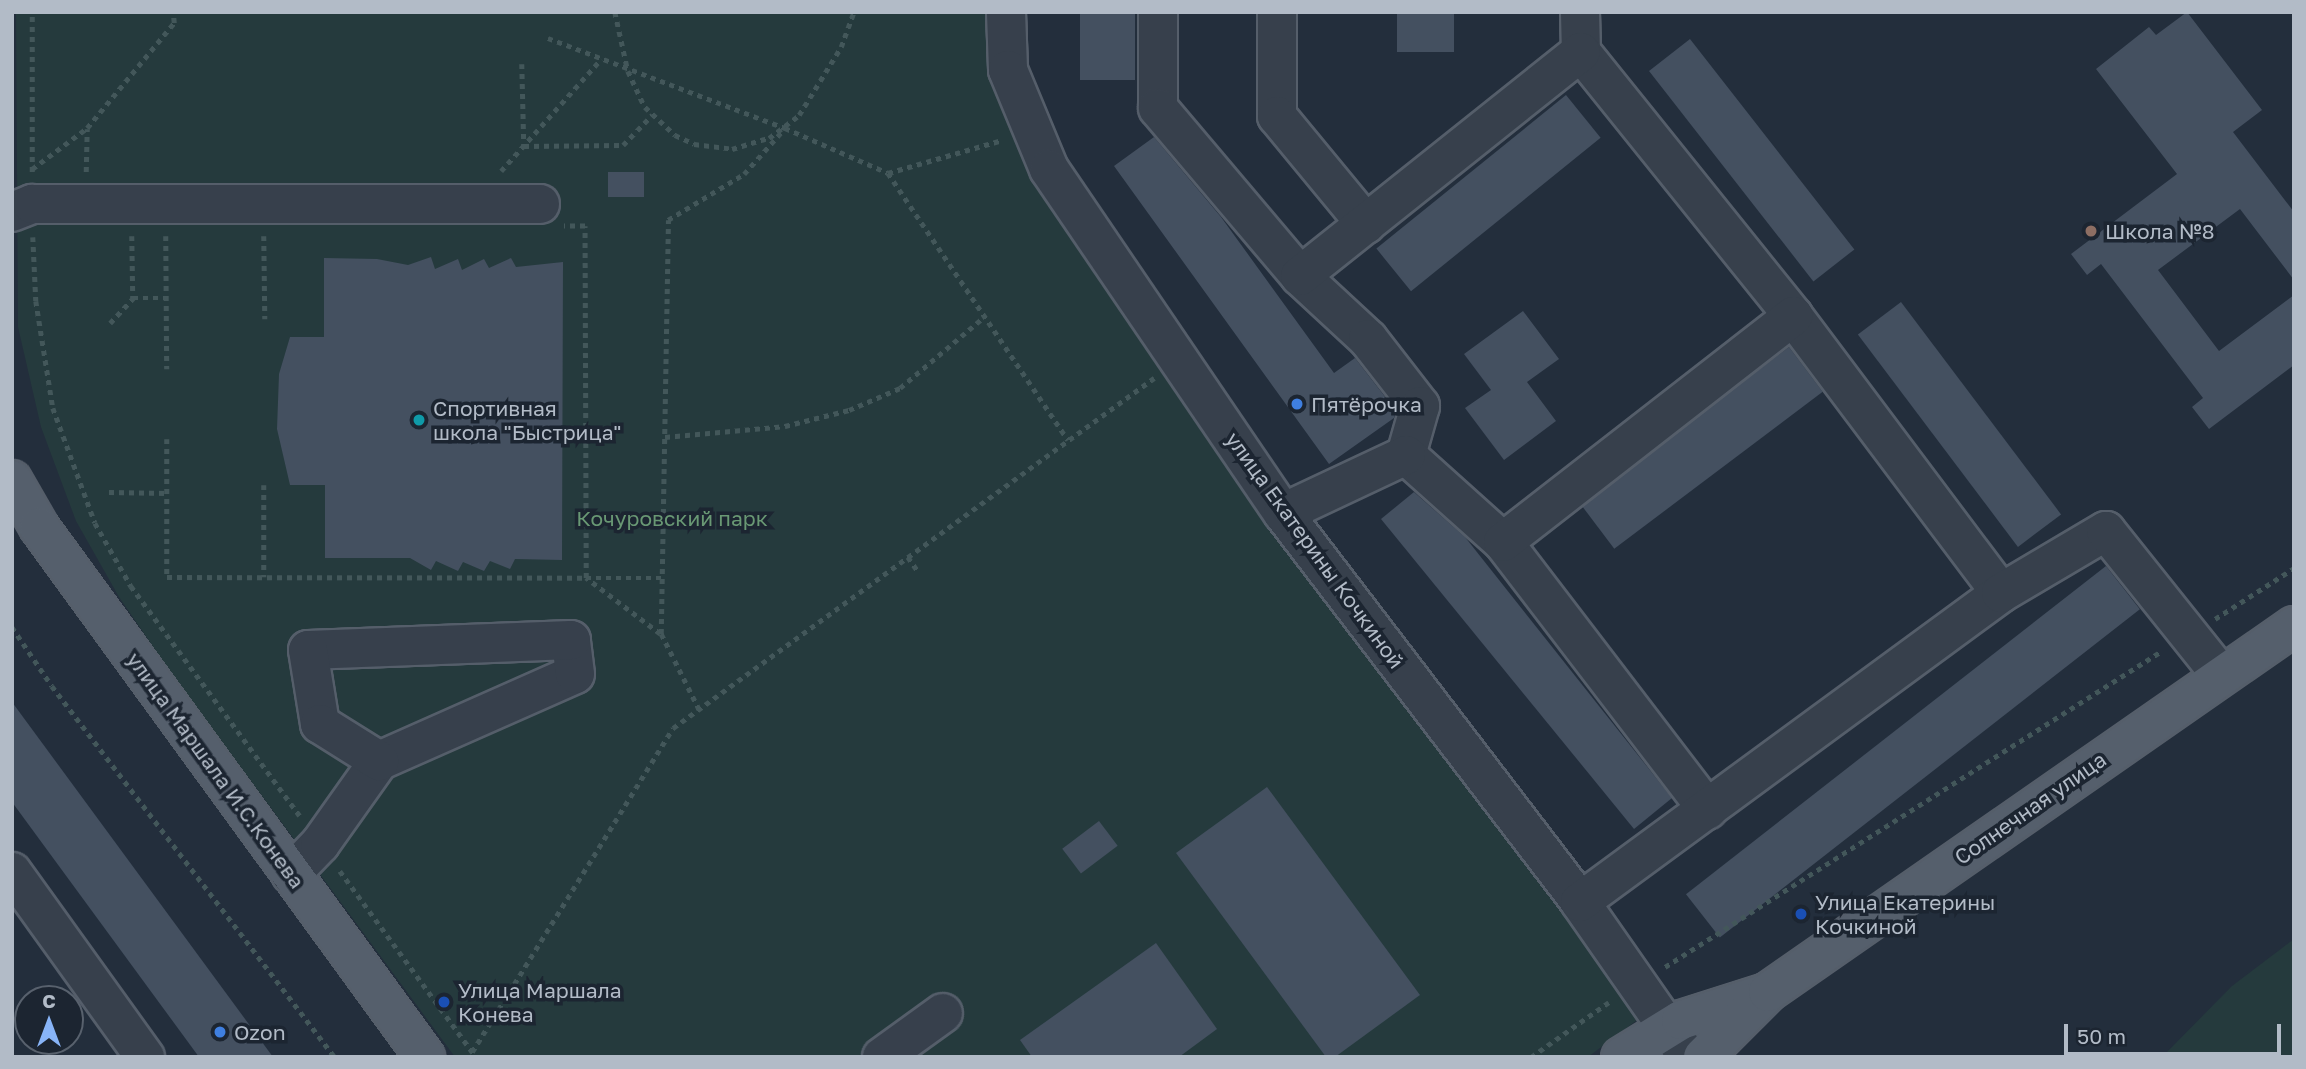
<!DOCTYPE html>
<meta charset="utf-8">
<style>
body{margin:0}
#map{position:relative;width:2306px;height:1069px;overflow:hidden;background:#232e3c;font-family:"Golos Text",sans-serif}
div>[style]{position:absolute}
.green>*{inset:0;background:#253a3d}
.building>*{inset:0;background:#445060;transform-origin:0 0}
.path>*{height:4.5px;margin-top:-2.25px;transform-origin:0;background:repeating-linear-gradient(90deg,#43575a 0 5px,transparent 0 10px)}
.roads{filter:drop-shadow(2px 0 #555e6a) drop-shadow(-2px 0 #555e6a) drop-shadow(0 2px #555e6a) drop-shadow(0 -2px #555e6a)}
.minor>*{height:38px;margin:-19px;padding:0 19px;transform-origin:19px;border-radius:19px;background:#37404c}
.major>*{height:38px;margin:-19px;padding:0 19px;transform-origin:19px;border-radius:19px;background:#555f6c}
.dots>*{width:19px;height:19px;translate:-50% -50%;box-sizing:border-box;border:4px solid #1c2531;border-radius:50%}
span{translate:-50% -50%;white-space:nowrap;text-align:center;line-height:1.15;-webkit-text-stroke:7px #1c2531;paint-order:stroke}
.poi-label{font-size:21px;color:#b2bbc7}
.left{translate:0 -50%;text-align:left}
.park-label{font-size:21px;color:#699874}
.street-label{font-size:21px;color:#b2bbc7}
.frame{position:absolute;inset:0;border:14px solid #b2bbc7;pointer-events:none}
.north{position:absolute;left:14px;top:985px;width:70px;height:70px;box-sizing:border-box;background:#1c2531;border:2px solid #58616d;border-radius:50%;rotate:0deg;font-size:19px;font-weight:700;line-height:28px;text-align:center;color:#b2bbc7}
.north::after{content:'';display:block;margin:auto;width:24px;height:32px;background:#88b4f7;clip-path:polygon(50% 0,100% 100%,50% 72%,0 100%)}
.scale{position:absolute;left:2064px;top:1024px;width:217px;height:32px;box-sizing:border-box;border:4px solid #b2bbc7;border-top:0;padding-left:9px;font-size:21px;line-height:24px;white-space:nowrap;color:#b2bbc7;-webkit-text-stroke:5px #1c2531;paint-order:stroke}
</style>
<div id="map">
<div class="green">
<div style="clip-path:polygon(16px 12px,989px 12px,990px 69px,1267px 519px,1641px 1017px,1588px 1057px,455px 1057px,169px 670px,119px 597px,76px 521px,41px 427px,18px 327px)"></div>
<div style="clip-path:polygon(2294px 939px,2294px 1057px,2162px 1057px,2232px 986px)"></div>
</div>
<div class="building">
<div style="left:1080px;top:12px;width:55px;height:68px"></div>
<div style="left:1397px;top:12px;width:57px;height:40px"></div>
<div style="clip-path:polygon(2187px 12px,2262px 110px,2233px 132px,2294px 212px,2294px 280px,2240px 209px,2158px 270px,2219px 351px,2294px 295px,2294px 365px,2209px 429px,2192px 407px,2203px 398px,2101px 264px,2087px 275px,2071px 254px,2177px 174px,2096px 69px,2149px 27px,2156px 35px)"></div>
<div style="left:1690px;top:39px;width:267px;height:52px;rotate:52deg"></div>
<div style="left:1566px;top:95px;width:55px;height:244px;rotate:51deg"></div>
<div style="clip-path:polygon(1154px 137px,1221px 217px,1334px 373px,1355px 358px,1396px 411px,1394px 418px,1329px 464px,1114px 166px)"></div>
<div style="left:644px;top:172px;width:25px;height:36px;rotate:90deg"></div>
<div style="clip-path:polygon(431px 257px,435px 269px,458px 259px,462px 270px,484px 259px,489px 268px,511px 258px,516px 267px,563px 262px,562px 560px,515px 559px,510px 569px,490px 561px,484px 571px,463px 562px,458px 571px,436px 561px,431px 570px,410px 558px,325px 558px,325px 485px,290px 485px,277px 429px,279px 374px,290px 337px,324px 337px,324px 258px,377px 259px,408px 265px)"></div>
<div style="left:1901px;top:302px;width:266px;height:54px;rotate:53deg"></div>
<div style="clip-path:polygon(1523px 311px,1559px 359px,1527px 382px,1556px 421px,1504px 460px,1465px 408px,1491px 390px,1464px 354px)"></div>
<div style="left:1789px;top:347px;width:56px;height:261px;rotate:53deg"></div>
<div style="clip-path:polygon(1414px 492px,1465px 537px,1672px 798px,1634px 829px,1381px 519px)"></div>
<div style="left:2106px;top:566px;width:55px;height:533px;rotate:52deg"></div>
<div style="clip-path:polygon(12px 702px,273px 1057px,199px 1057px,12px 802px)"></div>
<div style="clip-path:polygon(1267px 787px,1420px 995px,1335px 1057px,1326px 1057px,1176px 853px)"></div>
<div style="left:1099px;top:821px;width:31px;height:46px;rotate:53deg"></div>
<div style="clip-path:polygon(1156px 943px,1217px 1029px,1179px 1057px,1032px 1057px,1020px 1040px)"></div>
</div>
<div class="path">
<div style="left:615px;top:12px;width:60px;rotate:77.6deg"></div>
<div style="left:628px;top:71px;width:40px;rotate:65deg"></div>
<div style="left:645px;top:107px;width:41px;rotate:43deg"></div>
<div style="left:675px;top:135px;width:21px;rotate:25deg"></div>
<div style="left:694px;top:144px;width:38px;rotate:7deg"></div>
<div style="left:732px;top:149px;width:39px;rotate:-17deg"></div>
<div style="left:769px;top:138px;width:38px;rotate:-37deg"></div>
<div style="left:799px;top:115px;width:80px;rotate:-58.3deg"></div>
<div style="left:841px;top:47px;width:37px;rotate:-70deg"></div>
<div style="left:548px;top:38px;width:254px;rotate:20.8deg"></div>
<div style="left:785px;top:128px;width:112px;rotate:23.6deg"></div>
<div style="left:888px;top:173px;width:119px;rotate:-16.1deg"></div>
<div style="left:522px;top:64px;width:82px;rotate:88.6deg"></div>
<div style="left:524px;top:146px;width:99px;rotate:-0.6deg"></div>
<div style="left:623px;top:145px;width:42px;rotate:-46deg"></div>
<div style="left:32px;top:169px;width:69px;rotate:-36.7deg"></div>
<div style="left:87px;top:128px;width:136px;rotate:-50.4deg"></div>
<div style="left:174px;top:23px;width:11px;rotate:-95deg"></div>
<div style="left:501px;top:171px;width:150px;rotate:-48.2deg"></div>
<div style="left:32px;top:172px;width:160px;rotate:-90deg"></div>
<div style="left:86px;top:172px;width:43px;rotate:-88.7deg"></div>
<div style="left:888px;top:173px;width:322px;rotate:56deg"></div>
<div style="left:132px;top:236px;width:62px;rotate:89.1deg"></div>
<div style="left:166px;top:236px;width:133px;rotate:89.6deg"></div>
<div style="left:264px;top:236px;width:83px;rotate:89.3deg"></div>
<div style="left:33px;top:237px;width:64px;rotate:87.3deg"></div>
<div style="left:36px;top:301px;width:108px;rotate:81deg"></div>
<div style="left:53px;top:408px;width:122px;rotate:69.9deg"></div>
<div style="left:95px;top:523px;width:73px;rotate:60.3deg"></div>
<div style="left:131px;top:586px;width:285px;rotate:53.7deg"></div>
<div style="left:110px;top:323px;width:34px;rotate:-47deg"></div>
<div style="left:133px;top:298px;width:33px"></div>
<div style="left:665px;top:437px;width:121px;rotate:-5.2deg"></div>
<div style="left:785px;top:426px;width:66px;rotate:-14deg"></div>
<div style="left:849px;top:410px;width:56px;rotate:-23.3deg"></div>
<div style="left:900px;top:388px;width:110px;rotate:-40.2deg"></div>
<div style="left:167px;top:439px;width:138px;rotate:90deg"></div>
<div style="left:167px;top:577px;width:419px;rotate:0.1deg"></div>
<div style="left:586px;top:578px;width:352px;rotate:-90.2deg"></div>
<div style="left:585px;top:226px;width:21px;rotate:180deg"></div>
<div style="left:264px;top:485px;width:92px;rotate:90deg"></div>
<div style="left:109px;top:492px;width:58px;rotate:1deg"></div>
<div style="left:908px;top:557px;width:16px;rotate:55deg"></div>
<div style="left:2215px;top:619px;width:94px;rotate:-32.8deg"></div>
<div style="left:12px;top:627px;width:71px;rotate:55.9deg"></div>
<div style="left:52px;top:686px;width:467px;rotate:52.7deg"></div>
<div style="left:660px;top:634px;width:93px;rotate:-142.9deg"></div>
<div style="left:586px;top:578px;width:76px"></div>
<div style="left:699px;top:710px;width:85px;rotate:-116.6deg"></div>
<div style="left:661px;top:634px;width:414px;rotate:-89deg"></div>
<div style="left:668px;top:220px;width:89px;rotate:-31.2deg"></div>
<div style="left:744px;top:174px;width:62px;rotate:-48.3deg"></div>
<div style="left:340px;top:871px;width:230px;rotate:53.8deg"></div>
<div style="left:1665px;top:967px;width:587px;rotate:-32.47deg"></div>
<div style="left:472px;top:1052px;width:381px;rotate:-58.2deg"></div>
<div style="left:673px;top:728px;width:595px;rotate:-36.04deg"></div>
<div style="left:1531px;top:1057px;width:95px;rotate:-35.2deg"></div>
</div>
<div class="roads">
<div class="minor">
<div style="left:1006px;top:12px;width:58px;rotate:88deg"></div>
<div style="left:1008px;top:70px;width:107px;rotate:67.5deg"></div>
<div style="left:1049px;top:169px;width:416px;rotate:55.8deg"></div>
<div style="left:1283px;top:513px;width:489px;rotate:52.6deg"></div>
<div style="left:1580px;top:902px;width:189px;rotate:55.1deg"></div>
<div style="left:1158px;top:12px;width:96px;rotate:90deg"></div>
<div style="left:1158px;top:108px;width:220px;rotate:49.8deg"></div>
<div style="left:1300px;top:276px;width:93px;rotate:42.8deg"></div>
<div style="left:1368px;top:339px;width:85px;rotate:52.2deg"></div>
<div style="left:1420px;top:406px;width:51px;rotate:105.9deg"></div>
<div style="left:1406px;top:455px;width:130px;rotate:41.9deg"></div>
<div style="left:1503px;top:542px;width:337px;rotate:52.6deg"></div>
<div style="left:1277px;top:12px;width:104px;rotate:90deg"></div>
<div style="left:1277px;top:116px;width:140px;rotate:50.5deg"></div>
<div style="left:1580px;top:12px;width:40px;rotate:88.6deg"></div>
<div style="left:1581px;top:52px;width:339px;rotate:51.2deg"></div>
<div style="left:1793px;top:316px;width:346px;rotate:53.1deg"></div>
<div style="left:12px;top:212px;width:22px;rotate:-22deg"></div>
<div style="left:32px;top:204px;width:508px"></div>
<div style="left:1300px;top:276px;width:359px;rotate:-38.6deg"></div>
<div style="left:1283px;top:513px;width:136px;rotate:-25.2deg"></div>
<div style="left:1503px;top:542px;width:368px;rotate:-37.9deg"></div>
<div style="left:12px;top:872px;width:228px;rotate:54.3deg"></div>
<div style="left:291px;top:874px;width:42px;rotate:-46deg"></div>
<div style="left:320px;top:844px;width:102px;rotate:-54.6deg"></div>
<div style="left:379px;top:761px;width:214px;rotate:-23.9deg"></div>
<div style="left:575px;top:674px;width:34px;rotate:-97deg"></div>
<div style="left:571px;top:640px;width:263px;rotate:177.8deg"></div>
<div style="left:308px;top:650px;width:75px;rotate:80.8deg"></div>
<div style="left:320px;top:724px;width:70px;rotate:32.1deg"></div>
<div style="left:1580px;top:902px;width:522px;rotate:-36.28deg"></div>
<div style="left:2001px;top:593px;width:122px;rotate:-30.6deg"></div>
<div style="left:2106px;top:531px;width:183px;rotate:51.4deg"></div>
<div style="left:882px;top:1057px;width:75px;rotate:-35.8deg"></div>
</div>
<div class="major">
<div style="left:12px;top:480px;width:54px;rotate:60.1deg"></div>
<div style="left:39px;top:527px;width:656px;rotate:53.93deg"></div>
<div style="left:1621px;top:1057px;width:70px;rotate:-31.7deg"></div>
<div style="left:1681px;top:1020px;width:89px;rotate:-17.6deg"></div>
<div style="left:1703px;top:1057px;width:92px;rotate:-45deg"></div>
<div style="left:1768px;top:992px;width:641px;rotate:-34.83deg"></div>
</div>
</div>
<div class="dots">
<div style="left:2091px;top:231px;background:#8d6e63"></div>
<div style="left:1297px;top:404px;background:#3f7fe0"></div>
<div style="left:419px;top:420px;background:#0f9aa8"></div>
<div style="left:1801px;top:914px;background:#1a4fb4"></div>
<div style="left:444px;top:1002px;background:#1a4fb4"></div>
<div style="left:220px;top:1032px;background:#3f7fe0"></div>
</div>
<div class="poi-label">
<span class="left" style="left:2105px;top:231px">Школа №8</span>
<span class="left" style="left:1311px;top:404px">Пятёрочка</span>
<span class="left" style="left:433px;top:420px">Спортивная<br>школа "Быстрица"</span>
<span class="left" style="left:1815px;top:914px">Улица Екатерины<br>Кочкиной</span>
<span class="left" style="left:458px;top:1002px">Улица Маршала<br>Конева</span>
<span class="left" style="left:234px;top:1032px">Ozon</span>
</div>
<div class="park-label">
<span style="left:672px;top:518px">Кочуровский парк</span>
</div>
<div class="street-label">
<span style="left:1315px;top:550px;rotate:54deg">улица Екатерины Кочкиной</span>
<span style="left:216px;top:770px;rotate:54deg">улица Маршала И.С.Конева</span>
<span style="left:2030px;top:808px;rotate:-35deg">Солнечная улица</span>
</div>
<div class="frame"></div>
<div class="north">С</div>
<div class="scale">50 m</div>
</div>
